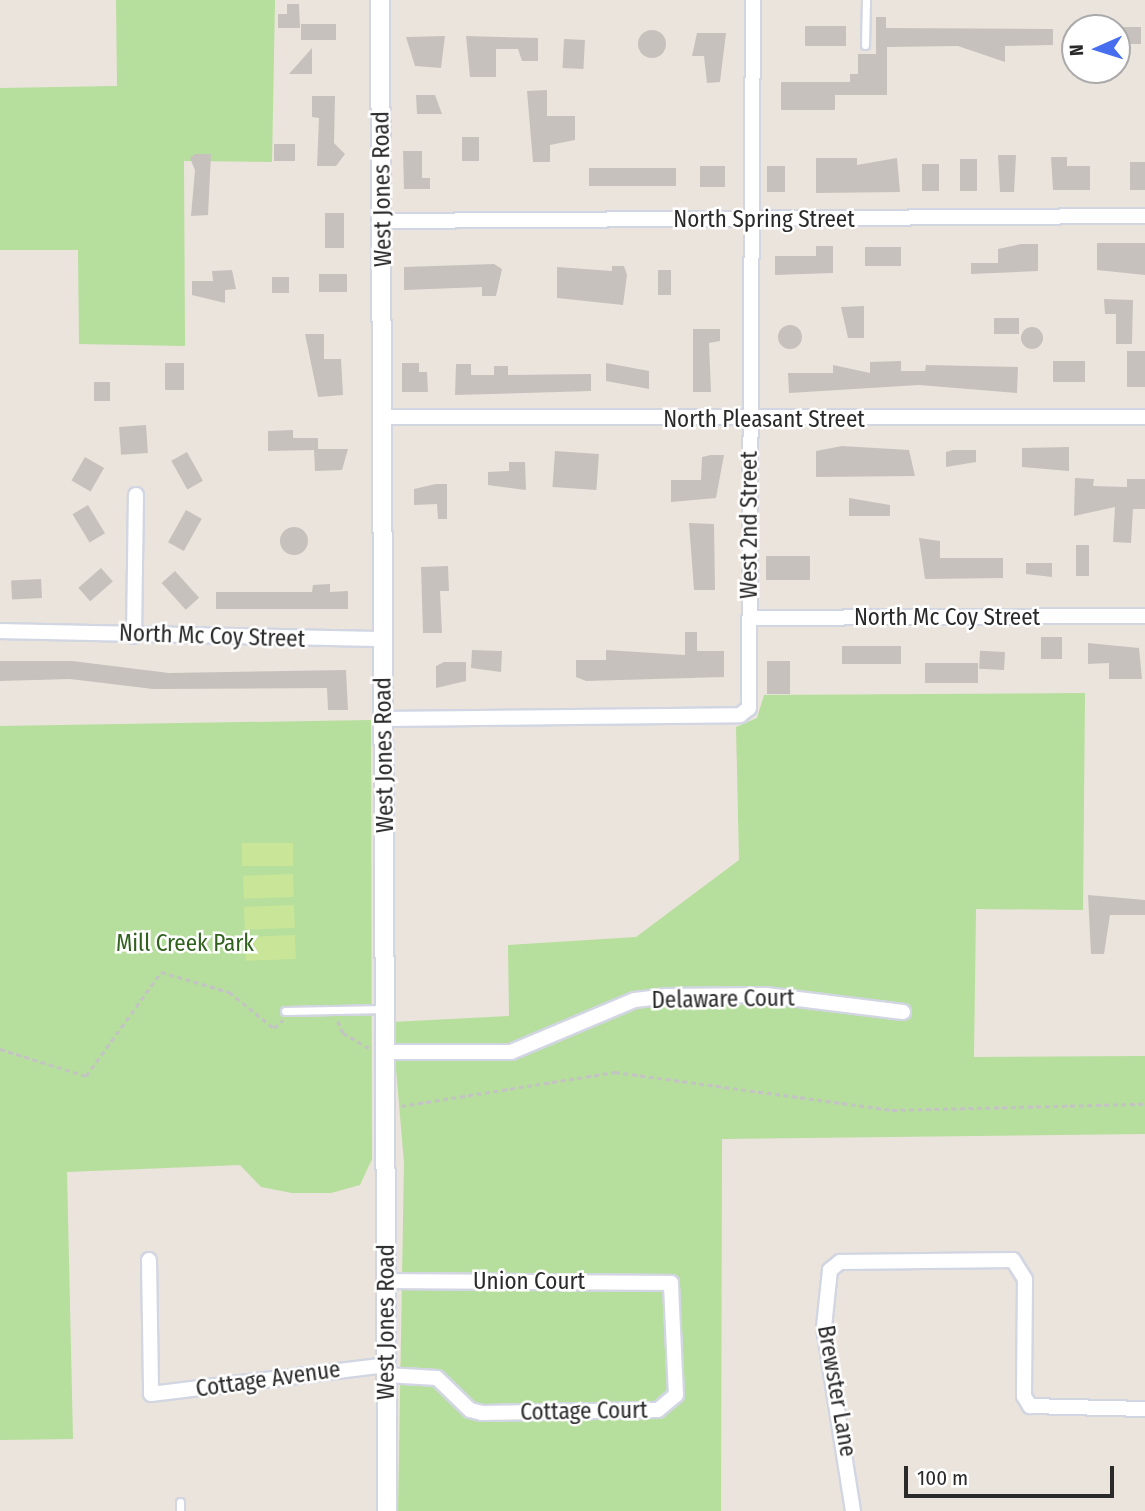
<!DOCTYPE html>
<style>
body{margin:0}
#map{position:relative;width:1145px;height:1511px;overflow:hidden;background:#ebe4dc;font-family:"Fira Sans Condensed",sans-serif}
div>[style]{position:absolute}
.green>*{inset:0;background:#b6de9c}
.pitch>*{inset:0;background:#c8e598;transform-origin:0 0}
.building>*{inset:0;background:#c6c1bc;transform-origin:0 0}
.round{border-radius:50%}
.path>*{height:2.5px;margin-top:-1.25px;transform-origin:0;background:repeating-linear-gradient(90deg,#c3c3c3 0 5px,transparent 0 8.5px)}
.roads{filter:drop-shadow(2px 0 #d2d6e2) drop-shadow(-2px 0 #d2d6e2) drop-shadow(0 2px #d2d6e2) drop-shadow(0 -2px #d2d6e2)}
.service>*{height:7px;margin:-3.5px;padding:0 3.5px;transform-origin:3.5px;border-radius:3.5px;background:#fff}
.minor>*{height:14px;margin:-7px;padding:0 7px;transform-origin:7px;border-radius:7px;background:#fff}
.tertiary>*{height:18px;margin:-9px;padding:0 9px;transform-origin:9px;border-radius:9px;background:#fff}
span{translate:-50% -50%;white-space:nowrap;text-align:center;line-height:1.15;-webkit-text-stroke:5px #fff;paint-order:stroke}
.street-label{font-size:23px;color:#2a2a2a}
.park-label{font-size:23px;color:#30621e}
.north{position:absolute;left:1061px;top:14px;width:70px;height:70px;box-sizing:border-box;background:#fff;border:2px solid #aaa;border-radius:50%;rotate:267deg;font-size:19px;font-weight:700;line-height:28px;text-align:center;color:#2a2a2a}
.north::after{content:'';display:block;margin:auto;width:24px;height:32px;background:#466eef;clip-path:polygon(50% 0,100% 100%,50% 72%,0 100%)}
.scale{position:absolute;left:904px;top:1466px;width:210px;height:32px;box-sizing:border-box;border:4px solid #2a2a2a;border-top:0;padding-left:9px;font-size:21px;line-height:24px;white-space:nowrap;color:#2a2a2a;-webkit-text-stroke:5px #fff;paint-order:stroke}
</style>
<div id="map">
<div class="green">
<div style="clip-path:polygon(116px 0,275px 0,272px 162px,184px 161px,185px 346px,79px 344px,78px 250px,0 250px,0 88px,117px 86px)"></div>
<div style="clip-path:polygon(1085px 693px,1083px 910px,976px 909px,974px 1057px,1145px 1056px,1145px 1134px,722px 1139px,721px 1511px,398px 1511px,404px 1163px,392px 1022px,509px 1016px,508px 945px,636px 937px,739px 860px,736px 727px,757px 718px,764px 695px)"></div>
<div style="clip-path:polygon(371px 720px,372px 1159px,360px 1185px,331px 1193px,292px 1193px,261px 1187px,240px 1165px,67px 1172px,73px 1439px,0 1440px,0 726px)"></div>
</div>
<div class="pitch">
<div style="left:293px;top:843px;width:23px;height:51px;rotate:90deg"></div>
<div style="left:293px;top:874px;width:23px;height:50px;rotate:88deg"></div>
<div style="left:294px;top:905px;width:23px;height:50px;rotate:88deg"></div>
<div style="left:295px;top:935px;width:24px;height:50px;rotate:88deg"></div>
</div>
<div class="building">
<div style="clip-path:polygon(287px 4px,299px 4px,300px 28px,278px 28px,278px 14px,287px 14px)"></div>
<div style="clip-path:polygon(876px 17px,886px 17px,886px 28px,1053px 29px,1053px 45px,1005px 46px,1005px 62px,958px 46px,887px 47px,887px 95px,835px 95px,835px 110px,781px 110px,781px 82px,850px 82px,850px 74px,858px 74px,858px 54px,876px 54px)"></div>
<div style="left:301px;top:24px;width:35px;height:16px"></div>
<div style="left:805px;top:26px;width:41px;height:20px"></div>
<div style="left:1119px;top:27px;width:22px;height:17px"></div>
<div class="round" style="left:638px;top:30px;width:28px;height:28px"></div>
<div style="clip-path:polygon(697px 33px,726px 33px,720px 82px,707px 83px,704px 56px,692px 56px)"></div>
<div style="clip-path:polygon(445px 36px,441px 68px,415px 66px,406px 37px)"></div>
<div style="clip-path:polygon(466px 36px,538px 38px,538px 61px,522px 61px,518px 49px,496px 49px,496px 77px,470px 77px)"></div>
<div style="left:564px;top:39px;width:21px;height:29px;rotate:3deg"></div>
<div style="clip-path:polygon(312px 48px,312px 74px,289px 74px)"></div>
<div style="clip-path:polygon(547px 90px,547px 116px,575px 116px,575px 140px,550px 145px,550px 162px,533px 162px,527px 91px)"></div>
<div style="clip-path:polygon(416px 95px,435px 95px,442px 114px,417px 114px)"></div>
<div style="clip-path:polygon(312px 96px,335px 96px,334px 143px,345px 154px,336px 166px,317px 166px,319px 118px,312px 117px)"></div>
<div style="left:462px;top:137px;width:17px;height:24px"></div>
<div style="left:274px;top:144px;width:21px;height:17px"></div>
<div style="clip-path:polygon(403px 151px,422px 151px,422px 178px,430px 178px,430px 189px,404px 189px)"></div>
<div style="clip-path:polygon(195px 154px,211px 154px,208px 215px,191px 216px,195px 170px,190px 158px)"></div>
<div style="clip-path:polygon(998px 155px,1016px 155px,1014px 192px,1000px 192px)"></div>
<div style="clip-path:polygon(1051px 157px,1067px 157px,1067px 166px,1090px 166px,1090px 190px,1053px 190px)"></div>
<div style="clip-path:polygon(816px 158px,857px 158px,857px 165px,897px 158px,900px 192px,816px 193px)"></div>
<div style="left:960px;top:159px;width:17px;height:32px"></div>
<div style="left:1130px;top:162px;width:15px;height:28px"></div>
<div style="left:939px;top:164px;width:27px;height:17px;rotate:90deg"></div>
<div style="left:700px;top:166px;width:25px;height:21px"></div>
<div style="left:767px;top:166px;width:18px;height:26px"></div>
<div style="left:676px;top:168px;width:18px;height:87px;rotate:90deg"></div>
<div style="left:325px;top:213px;width:19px;height:35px"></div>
<div style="clip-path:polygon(1097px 243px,1145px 243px,1145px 275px,1097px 270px)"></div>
<div style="clip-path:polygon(1021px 244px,1038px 244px,1038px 271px,971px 274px,971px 263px,998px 263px,998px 249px)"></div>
<div style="clip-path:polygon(816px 246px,833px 246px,833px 273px,775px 275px,775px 256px,816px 256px)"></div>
<div style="left:865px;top:247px;width:36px;height:19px"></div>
<div style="clip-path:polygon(494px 264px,502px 269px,496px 296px,482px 296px,482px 287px,404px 290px,404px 267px)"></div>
<div style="clip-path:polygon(612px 266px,624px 266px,627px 275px,623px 305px,557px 298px,557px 267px,612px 271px)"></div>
<div style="clip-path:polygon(232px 270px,236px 289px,225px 290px,225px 303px,192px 295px,192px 281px,213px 281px,212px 271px)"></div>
<div style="left:658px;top:270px;width:13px;height:25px"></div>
<div style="left:319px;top:274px;width:28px;height:18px"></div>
<div style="left:289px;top:277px;width:16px;height:17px;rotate:90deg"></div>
<div style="clip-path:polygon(1104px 299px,1133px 300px,1132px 344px,1116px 344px,1116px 314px,1105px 314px)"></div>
<div style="clip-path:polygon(864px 306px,864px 338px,848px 338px,841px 307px)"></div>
<div style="left:1019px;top:318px;width:16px;height:25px;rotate:90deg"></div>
<div class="round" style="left:778px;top:325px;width:24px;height:24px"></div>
<div class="round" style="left:1021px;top:327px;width:22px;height:22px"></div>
<div style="clip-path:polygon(693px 329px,720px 329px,720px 341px,709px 343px,711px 392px,693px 392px)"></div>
<div style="clip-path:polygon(305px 334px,324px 334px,324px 359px,341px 359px,343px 395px,318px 397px)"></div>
<div style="left:1127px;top:351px;width:18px;height:36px"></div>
<div style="clip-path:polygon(901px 361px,901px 371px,925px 371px,926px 365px,1018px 367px,1017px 393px,919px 385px,789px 393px,788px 373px,833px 373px,833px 365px,870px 373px,870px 362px)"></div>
<div style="left:1053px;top:361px;width:32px;height:21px"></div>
<div style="left:165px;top:363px;width:19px;height:27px"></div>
<div style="clip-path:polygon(402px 363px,419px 363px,419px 372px,427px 372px,428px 392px,402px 392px)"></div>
<div style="clip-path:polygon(606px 363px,649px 371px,649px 389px,606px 381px)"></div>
<div style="clip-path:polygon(456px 364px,471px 364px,471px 375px,494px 375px,494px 366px,508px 366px,508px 375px,591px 374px,591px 391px,455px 395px)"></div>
<div style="left:94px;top:382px;width:16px;height:19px"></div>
<div style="left:146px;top:425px;width:28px;height:27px;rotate:86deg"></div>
<div style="clip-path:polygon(293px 430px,293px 438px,318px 438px,318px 449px,348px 449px,342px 470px,315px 471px,314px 450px,268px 451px,268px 431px)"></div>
<div style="clip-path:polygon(842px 446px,909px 450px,915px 476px,816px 477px,816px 451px)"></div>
<div style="clip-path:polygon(1069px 447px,1069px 471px,1022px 467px,1022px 448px)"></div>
<div style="clip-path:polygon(953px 450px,976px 450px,976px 462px,946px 467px,946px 452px)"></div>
<div style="left:555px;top:451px;width:44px;height:36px;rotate:4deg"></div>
<div style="left:187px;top:452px;width:33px;height:18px;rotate:61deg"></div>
<div style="clip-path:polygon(711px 455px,724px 455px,716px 498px,671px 502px,671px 480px,701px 480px,702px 457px)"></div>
<div style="left:85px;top:457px;width:22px;height:27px;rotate:30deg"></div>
<div style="clip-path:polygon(509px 462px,525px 462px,526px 490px,488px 485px,488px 472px,509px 471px)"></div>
<div style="clip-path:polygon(1075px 478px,1094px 479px,1093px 486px,1127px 487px,1127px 479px,1145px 479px,1145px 509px,1133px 509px,1131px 543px,1113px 542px,1115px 507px,1074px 516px)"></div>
<div style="clip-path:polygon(436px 484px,447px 484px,447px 519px,438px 519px,437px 504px,414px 505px,414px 489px)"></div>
<div style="clip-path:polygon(849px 498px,890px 505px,890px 516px,849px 516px)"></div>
<div style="left:88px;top:505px;width:33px;height:18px;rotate:59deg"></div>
<div style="left:186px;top:510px;width:18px;height:37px;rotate:29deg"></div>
<div style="clip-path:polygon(689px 523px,714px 524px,715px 590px,694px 590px)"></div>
<div class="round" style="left:280px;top:527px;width:28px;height:28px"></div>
<div style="clip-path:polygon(919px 538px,940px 541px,940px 558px,1003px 558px,1003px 578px,925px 579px)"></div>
<div style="left:1076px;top:545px;width:13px;height:31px"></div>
<div style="left:766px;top:556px;width:44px;height:24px"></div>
<div style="clip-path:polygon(1026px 563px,1052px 563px,1052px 577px,1026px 574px)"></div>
<div style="clip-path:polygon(448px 566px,449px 591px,440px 591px,442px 633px,423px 633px,421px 567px)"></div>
<div style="left:101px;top:568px;width:18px;height:30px;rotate:49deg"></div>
<div style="left:175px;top:571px;width:36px;height:18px;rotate:48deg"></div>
<div style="left:41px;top:579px;width:19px;height:30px;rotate:87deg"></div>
<div style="clip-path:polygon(330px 584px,330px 592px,348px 591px,348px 609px,216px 609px,216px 592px,312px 592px,313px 585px)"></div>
<div style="clip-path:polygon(685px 632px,697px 632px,697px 651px,724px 651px,724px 677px,586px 681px,576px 677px,576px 660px,606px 660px,606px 650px,685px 655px)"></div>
<div style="left:1041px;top:637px;width:21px;height:22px"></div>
<div style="clip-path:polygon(1088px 643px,1139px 648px,1142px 679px,1109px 679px,1109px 663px,1088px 664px)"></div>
<div style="left:901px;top:646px;width:18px;height:59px;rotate:90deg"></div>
<div style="clip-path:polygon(472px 650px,502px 651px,501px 672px,471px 668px)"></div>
<div style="left:1005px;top:652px;width:18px;height:25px;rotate:93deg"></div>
<div style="clip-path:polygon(0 661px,72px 661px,169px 673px,346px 670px,348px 710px,328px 710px,327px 688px,153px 689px,70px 679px,0 681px)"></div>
<div style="left:767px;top:661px;width:23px;height:33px"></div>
<div style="clip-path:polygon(444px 662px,466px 662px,466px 681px,436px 688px,436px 666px)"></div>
<div style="left:978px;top:663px;width:20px;height:53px;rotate:90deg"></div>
<div style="clip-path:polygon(1088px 895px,1145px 900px,1145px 915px,1110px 915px,1104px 954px,1091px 954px)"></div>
</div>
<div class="path">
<div style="left:338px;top:1021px;width:13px;rotate:67deg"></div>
<div style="left:343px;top:1033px;width:30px;rotate:30deg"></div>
<div style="left:0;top:1049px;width:90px;rotate:17.4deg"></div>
<div style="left:86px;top:1076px;width:128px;rotate:-54.2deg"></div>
<div style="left:161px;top:972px;width:71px;rotate:16.4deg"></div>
<div style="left:229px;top:992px;width:58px;rotate:38.7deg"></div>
<div style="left:274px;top:1028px;width:12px;rotate:-42deg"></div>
<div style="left:401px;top:1106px;width:217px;rotate:-9deg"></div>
<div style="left:615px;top:1072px;width:280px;rotate:7.8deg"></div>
<div style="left:892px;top:1110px;width:253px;rotate:-1.4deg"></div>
</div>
<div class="roads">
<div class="service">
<div style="left:865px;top:45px;width:45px;rotate:-88.7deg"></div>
<div style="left:285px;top:1011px;width:100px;rotate:-1.1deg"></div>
<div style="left:180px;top:1502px;width:9px;rotate:90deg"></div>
</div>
<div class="minor">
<div style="left:382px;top:221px;width:763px;rotate:-0.38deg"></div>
<div style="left:383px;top:417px;width:762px"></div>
<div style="left:750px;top:618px;width:395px;rotate:-0.3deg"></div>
<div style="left:0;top:631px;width:382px;rotate:1.2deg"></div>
<div style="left:134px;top:636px;width:141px;rotate:-89.2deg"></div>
<div style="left:383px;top:719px;width:357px;rotate:-0.6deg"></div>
<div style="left:740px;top:715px;width:11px;rotate:-38deg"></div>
<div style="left:749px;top:708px;width:708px;rotate:-89.68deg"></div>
<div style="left:386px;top:1052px;width:125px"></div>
<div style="left:511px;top:1052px;width:134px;rotate:-22.8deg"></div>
<div style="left:635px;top:1000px;width:31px;rotate:-7deg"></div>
<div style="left:666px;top:996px;width:100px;rotate:-0.6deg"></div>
<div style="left:766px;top:995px;width:138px;rotate:7.1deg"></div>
<div style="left:149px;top:1260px;width:134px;rotate:89.1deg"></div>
<div style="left:151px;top:1394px;width:237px;rotate:-7deg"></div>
<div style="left:386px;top:1375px;width:51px;rotate:3.4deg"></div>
<div style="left:437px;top:1378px;width:46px;rotate:44.1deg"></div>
<div style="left:470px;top:1410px;width:12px;rotate:14deg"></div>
<div style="left:482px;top:1413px;width:176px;rotate:-1deg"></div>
<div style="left:658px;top:1410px;width:23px;rotate:-40deg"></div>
<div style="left:676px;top:1395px;width:112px;rotate:-92.6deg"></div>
<div style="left:671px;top:1283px;width:285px;rotate:-179.6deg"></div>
<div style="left:853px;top:1511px;width:186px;rotate:-99deg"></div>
<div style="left:824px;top:1327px;width:57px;rotate:-84deg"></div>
<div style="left:830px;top:1270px;width:13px;rotate:-39deg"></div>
<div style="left:840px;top:1262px;width:173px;rotate:-0.7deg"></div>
<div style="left:1013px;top:1260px;width:22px;rotate:58deg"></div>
<div style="left:1025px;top:1279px;width:117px;rotate:90.5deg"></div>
<div style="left:1024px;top:1396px;width:12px;rotate:59deg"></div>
<div style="left:1030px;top:1406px;width:115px;rotate:1.5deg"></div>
</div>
<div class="tertiary">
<div style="left:380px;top:0;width:1511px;rotate:89.73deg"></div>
</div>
</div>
<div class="street-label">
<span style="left:382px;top:189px;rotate:-91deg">West Jones Road</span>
<span style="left:764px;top:219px">North Spring Street</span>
<span style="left:764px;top:419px">North Pleasant Street</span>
<span style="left:749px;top:525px;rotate:-90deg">West 2nd Street</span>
<span style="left:947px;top:617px">North Mc Coy Street</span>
<span style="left:212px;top:636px;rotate:2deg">North Mc Coy Street</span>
<span style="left:384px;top:755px;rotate:-91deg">West Jones Road</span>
<span style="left:723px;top:999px;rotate:-1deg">Delaware Court</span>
<span style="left:529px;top:1281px">Union Court</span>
<span style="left:386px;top:1322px;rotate:-90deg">West Jones Road</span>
<span style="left:268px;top:1379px;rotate:-8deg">Cottage Avenue</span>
<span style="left:837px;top:1391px;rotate:80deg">Brewster Lane</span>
<span style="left:584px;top:1411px;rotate:-1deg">Cottage Court</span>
</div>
<div class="park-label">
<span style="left:185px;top:943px">Mill Creek Park</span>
</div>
<div class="north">N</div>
<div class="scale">100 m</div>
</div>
